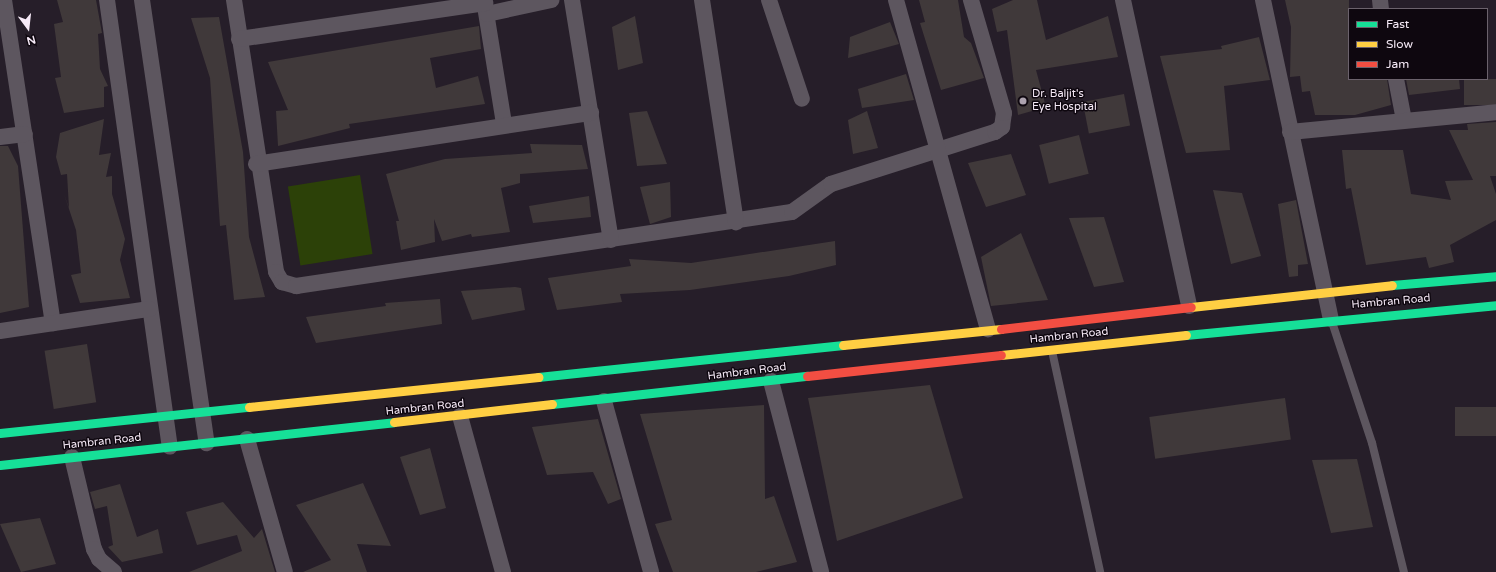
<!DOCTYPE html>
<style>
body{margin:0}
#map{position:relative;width:1496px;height:572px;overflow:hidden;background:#261e29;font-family:"Varela Round",sans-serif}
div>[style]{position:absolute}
.green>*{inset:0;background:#2c4108;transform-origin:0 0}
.building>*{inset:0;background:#40393a;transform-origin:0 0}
.lane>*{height:8px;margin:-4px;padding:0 4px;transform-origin:4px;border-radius:4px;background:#5d565f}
.street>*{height:16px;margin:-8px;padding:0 8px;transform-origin:8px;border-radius:8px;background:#5d565f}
.fast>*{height:9px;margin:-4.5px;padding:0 4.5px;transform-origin:4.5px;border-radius:4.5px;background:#16e098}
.slow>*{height:9px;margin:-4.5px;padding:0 4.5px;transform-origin:4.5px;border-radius:4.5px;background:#ffcf43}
.jam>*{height:9px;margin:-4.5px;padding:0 4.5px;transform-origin:4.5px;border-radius:4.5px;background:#f24e42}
.dots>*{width:11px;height:11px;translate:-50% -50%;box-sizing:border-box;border:2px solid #0e070f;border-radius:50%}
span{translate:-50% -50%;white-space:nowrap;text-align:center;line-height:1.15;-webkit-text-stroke:3px #0e070f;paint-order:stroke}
.poi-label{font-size:11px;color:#f6eaf7}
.left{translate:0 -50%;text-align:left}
.street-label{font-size:11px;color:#f6eaf7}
.legend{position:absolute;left:1348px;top:8px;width:140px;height:72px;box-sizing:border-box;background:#0e070f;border:1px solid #6b626c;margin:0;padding:5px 7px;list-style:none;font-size:12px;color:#f6eaf7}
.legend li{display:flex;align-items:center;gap:8px;height:20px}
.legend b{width:20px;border:1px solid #6b626c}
.north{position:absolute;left:8px;top:8px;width:40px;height:40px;-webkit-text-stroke:3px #0e070f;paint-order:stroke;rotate:165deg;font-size:11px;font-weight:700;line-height:16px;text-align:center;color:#f6eaf7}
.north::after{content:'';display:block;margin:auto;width:14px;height:18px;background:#f6eaf7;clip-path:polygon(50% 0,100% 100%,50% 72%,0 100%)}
</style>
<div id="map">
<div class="green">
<div style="left:360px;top:175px;width:80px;height:73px;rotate:81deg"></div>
</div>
<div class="building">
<div style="clip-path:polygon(57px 0,96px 0,102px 33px,98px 34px,100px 69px,108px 86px,104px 87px,104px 107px,64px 113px,55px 78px,61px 77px,54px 24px,63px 22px)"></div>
<div style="clip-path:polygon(919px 0,958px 0,964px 37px,971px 43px,984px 78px,941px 90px,920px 23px,925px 22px)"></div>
<div style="clip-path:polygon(1013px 0,1037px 0,1046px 40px,1108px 16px,1118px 57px,1036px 70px,1046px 107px,1018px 115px,1007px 30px,997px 32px,992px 9px)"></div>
<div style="clip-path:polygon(1285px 0,1349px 0,1349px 79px,1387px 79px,1391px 105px,1355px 115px,1315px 115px,1310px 91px,1302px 92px,1300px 76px,1290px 77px,1291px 27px)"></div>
<div style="clip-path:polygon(635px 16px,643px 63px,618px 70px,612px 27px)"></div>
<div style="clip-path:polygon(219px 17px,243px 152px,249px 237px,265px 297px,234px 300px,226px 225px,220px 226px,210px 78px,191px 18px)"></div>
<div style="clip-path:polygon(890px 22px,899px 44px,848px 58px,850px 37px)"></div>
<div style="clip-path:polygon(479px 26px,481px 49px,430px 58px,436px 88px,478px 76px,485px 104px,349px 124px,350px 128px,278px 146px,276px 111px,288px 110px,268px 62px)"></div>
<div style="clip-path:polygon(1259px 37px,1270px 80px,1224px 86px,1230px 150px,1186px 153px,1160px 56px,1222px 49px,1221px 46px)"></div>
<div style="clip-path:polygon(906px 74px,914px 100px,862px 108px,858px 89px)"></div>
<div style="clip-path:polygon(1406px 79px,1459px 79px,1460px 89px,1409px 95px)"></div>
<div style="left:1464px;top:79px;width:32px;height:26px"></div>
<div style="left:1124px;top:94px;width:32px;height:42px;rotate:79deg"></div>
<div style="clip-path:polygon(647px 111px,667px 164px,637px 166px,629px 113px)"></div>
<div style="clip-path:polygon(867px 111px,878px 148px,853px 154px,848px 120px)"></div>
<div style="clip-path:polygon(104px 119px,99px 155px,111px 153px,106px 177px,112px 176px,112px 194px,125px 239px,120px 260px,130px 298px,80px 303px,71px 275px,81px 273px,76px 230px,64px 194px,69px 208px,67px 174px,61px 175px,56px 157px,60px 133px)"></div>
<div style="clip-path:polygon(1496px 122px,1496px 176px,1490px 176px,1496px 194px,1496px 220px,1450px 245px,1454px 262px,1429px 268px,1426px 257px,1366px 265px,1351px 188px,1346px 189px,1342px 150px,1403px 150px,1411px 194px,1451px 200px,1445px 181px,1473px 180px,1449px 130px,1468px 130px,1467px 124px)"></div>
<div style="left:1079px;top:135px;width:40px;height:41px;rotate:76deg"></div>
<div style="clip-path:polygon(530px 144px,582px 145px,588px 169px,520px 174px,520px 183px,501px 188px,510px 232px,472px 237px,471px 234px,442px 241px,434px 219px,435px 242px,401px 250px,396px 221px,399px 221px,386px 174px,445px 159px,532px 153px)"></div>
<div style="clip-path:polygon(0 146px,8px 146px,18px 166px,29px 307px,0 313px)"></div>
<div style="clip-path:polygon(1011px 154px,1026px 195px,986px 207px,968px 163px)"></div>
<div style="clip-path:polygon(670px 182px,671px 217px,650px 224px,640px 187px)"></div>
<div style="clip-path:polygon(1213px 190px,1242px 193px,1261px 256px,1231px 264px)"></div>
<div style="clip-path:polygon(589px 196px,591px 217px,533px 223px,529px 206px)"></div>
<div style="clip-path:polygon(1296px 200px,1308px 264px,1298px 265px,1298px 276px,1289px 277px,1278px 204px)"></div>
<div style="clip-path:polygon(1104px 217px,1124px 282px,1094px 287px,1069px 218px)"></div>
<div style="clip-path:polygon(1021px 233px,1048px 300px,991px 306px,981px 257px)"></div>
<div style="clip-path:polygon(835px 241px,836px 265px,789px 276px,690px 290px,620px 294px,622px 302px,557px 310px,548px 278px,631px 266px,629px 259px,691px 263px)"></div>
<div style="clip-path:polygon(515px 287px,521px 288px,525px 310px,472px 320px,461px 291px)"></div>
<div style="clip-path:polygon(440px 299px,442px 324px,316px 343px,306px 317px,386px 306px,385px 303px)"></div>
<div style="left:87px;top:344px;width:59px;height:43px;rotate:81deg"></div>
<div style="clip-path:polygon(930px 385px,963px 498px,837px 541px,808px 398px)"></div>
<div style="left:1285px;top:398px;width:42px;height:137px;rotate:82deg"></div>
<div style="clip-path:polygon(764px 405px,765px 499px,774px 496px,797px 562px,756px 572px,673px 572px,655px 524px,672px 520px,640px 414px)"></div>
<div style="left:1496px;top:407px;width:29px;height:41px;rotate:90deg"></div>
<div style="clip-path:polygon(598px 419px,621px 499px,608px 504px,593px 472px,547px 475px,532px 427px)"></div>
<div style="clip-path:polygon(430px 448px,446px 508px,420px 515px,400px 457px)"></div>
<div style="clip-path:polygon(1357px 459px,1373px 527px,1331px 533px,1312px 460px)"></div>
<div style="clip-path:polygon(363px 483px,391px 546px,357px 544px,367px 572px,303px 572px,331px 560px,296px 505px)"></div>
<div style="clip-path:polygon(120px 484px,137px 537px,158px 529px,163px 553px,122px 562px,108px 547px,113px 545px,107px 506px,95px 509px,90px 492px)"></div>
<div style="clip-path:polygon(223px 502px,254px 538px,262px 529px,275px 572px,189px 572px,242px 551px,237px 535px,197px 545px,186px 512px)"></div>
<div style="clip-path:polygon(40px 518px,56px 564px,21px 572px,0 524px)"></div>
</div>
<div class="lane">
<div style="left:1331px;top:319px;width:131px;rotate:71.7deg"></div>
<div style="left:1372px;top:443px;width:133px;rotate:76.1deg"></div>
<div style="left:1052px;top:351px;width:226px;rotate:77.7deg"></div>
</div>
<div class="street">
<div style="left:4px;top:0;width:327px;rotate:81.4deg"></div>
<div style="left:107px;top:0;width:451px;rotate:82deg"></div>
<div style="left:142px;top:0;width:448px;rotate:81.7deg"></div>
<div style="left:234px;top:0;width:275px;rotate:81.2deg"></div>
<div style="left:276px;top:272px;width:12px;rotate:59deg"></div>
<div style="left:282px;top:282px;width:15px;rotate:16deg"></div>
<div style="left:296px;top:286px;width:501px;rotate:-8.49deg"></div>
<div style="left:792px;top:212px;width:48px;rotate:-35.7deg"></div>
<div style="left:831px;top:184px;width:172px;rotate:-17.6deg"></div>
<div style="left:995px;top:132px;width:9px;rotate:-36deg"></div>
<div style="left:1002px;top:127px;width:14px;rotate:-82deg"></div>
<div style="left:1004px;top:113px;width:118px;rotate:-106.3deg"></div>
<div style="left:484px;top:0;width:126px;rotate:80.8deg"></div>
<div style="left:572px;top:0;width:243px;rotate:80.8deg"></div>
<div style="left:702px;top:0;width:225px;rotate:81.3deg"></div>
<div style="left:769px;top:0;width:104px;rotate:71.6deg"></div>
<div style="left:896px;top:0;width:342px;rotate:74.4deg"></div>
<div style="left:1123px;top:0;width:313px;rotate:77.8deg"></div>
<div style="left:1263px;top:0;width:326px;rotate:78deg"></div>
<div style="left:1380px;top:0;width:9px;rotate:84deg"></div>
<div style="left:487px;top:14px;width:66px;rotate:-12.3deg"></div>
<div style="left:239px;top:39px;width:249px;rotate:-8.3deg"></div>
<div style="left:1396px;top:79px;width:42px;rotate:79deg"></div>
<div style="left:1290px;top:132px;width:207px;rotate:-5.5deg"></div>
<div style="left:0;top:137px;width:25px;rotate:-7deg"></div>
<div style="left:256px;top:164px;width:339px;rotate:-8.7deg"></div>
<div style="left:0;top:331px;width:151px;rotate:-8.4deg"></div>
<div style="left:771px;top:381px;width:197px;rotate:75.3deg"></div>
<div style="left:604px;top:401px;width:177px;rotate:74.6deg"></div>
<div style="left:460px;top:416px;width:162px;rotate:74.6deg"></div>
<div style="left:247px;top:439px;width:138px;rotate:74.1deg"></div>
<div style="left:72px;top:457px;width:95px;rotate:76.6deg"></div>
<div style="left:94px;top:549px;width:11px;rotate:63deg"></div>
<div style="left:99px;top:559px;width:20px;rotate:41deg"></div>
</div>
<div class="fast">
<div style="left:1392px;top:285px;width:104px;rotate:-4.9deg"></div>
<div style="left:1186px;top:335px;width:311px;rotate:-5.5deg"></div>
<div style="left:538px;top:377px;width:307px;rotate:-6deg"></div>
<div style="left:552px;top:404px;width:257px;rotate:-6.3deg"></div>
<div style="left:0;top:433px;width:250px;rotate:-6deg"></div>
<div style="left:0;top:465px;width:396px;rotate:-6.2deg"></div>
</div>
<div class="slow">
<div style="left:1191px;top:307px;width:202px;rotate:-6.2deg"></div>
<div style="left:843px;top:345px;width:159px;rotate:-5.8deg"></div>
<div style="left:1001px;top:355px;width:186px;rotate:-6.2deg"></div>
<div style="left:249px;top:407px;width:291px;rotate:-5.9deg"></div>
<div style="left:394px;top:422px;width:159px;rotate:-6.5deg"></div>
</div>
<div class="jam">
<div style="left:1001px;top:329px;width:191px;rotate:-6.6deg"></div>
<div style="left:807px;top:376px;width:195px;rotate:-6.2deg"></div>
</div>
<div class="dots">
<div style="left:1023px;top:101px;background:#ada3af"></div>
</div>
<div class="poi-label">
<span class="left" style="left:1032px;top:101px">Dr. Baljit's<br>Eye Hospital</span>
</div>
<div class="street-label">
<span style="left:1391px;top:302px;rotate:-5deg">Hambran Road</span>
<span style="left:1069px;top:336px;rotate:-6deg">Hambran Road</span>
<span style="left:747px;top:372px;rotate:-7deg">Hambran Road</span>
<span style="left:425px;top:408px;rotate:-6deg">Hambran Road</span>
<span style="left:102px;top:442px;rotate:-6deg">Hambran Road</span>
</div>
<ul class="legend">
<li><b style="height:5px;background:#16e098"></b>Fast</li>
<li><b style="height:5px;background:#ffcf43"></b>Slow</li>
<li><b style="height:5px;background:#f24e42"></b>Jam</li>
</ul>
<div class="north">N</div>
</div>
